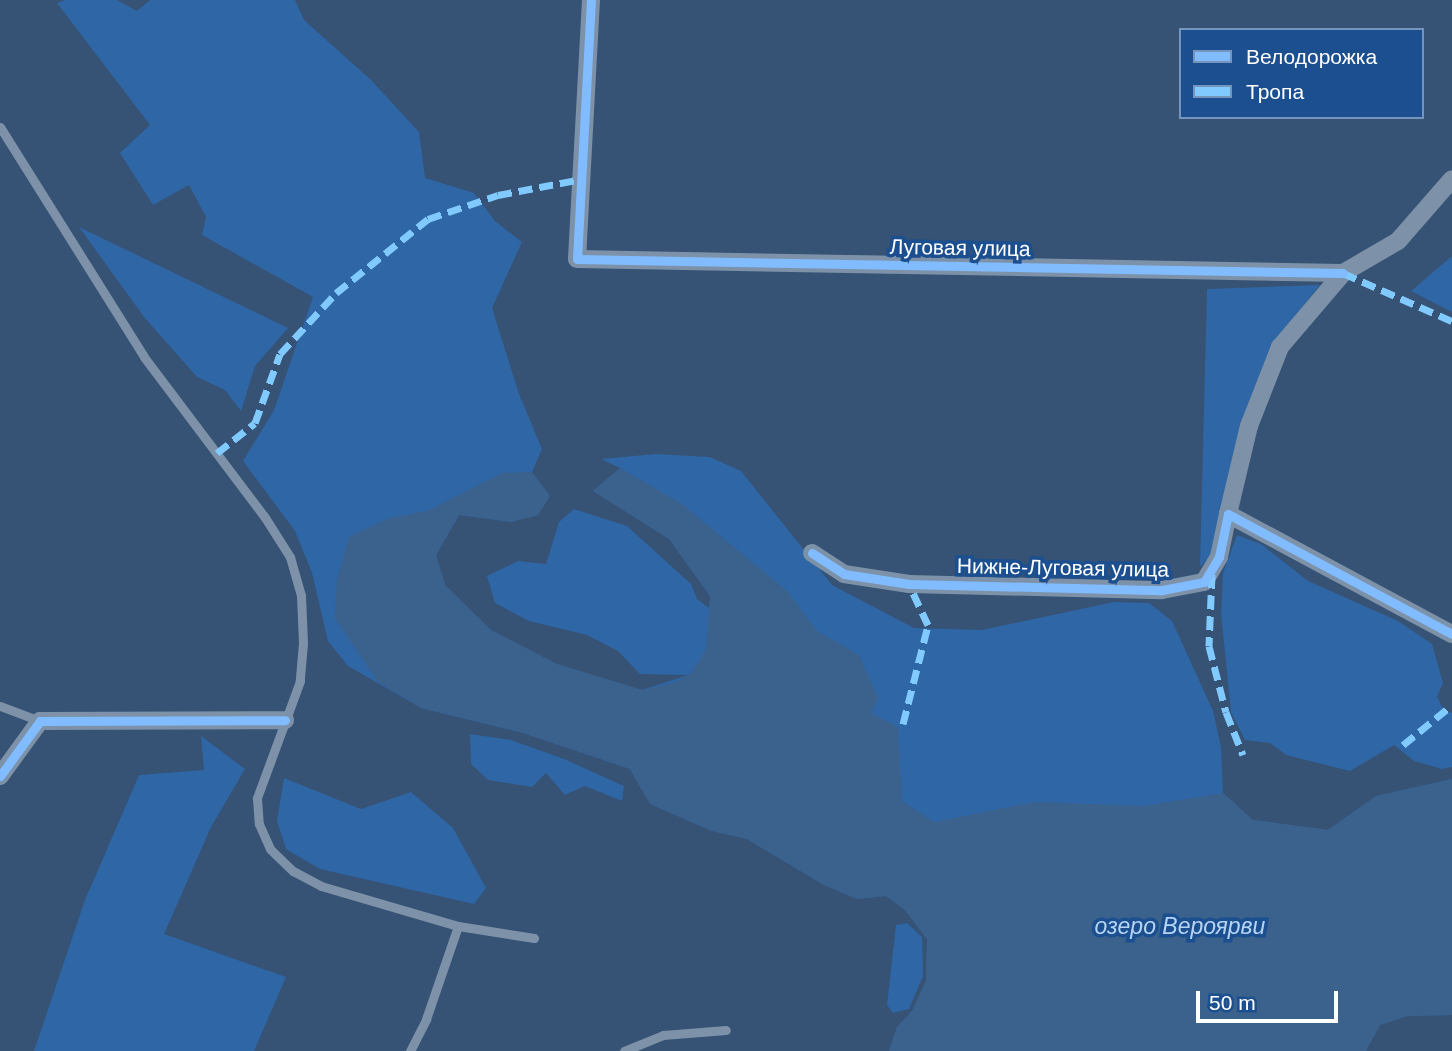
<!DOCTYPE html>
<meta charset="utf-8">
<style>
body{margin:0}
#map{position:relative;width:1452px;height:1051px;overflow:hidden;background:#365274;font-family:Helvetica,sans-serif}
div>[style]{position:absolute}
.green>*{inset:0;background:#2f66a5}
.water>*{inset:0;background:#3b618d}
.lane>*{height:9px;margin:-4.5px;padding:0 4.5px;transform-origin:4.5px;border-radius:4.5px;background:#7d92a8}
.street>*{height:18px;margin:-9px;padding:0 9px;transform-origin:9px;border-radius:9px;background:#7d92a8}
.quiet>*{height:7px;margin-top:-3.5px;transform-origin:0;background:repeating-linear-gradient(90deg,#80caff 0 14px,transparent 0 21px)}
.cycleway>*{height:9px;margin:-4.5px;padding:0 4.5px;transform-origin:4.5px;border-radius:4.5px;background:#80bcff}
span{translate:-50% -50%;white-space:nowrap;text-align:center;line-height:1.15;-webkit-text-stroke:7px #1b4f8f;paint-order:stroke}
.street-label{font-size:21px;color:#fff}
.water-label{font-size:23px;color:#b5d3f5;font-style:italic}
.legend{position:absolute;left:1179px;top:28px;width:245px;height:91px;box-sizing:border-box;background:#1b4f8f;border:2px solid #7695bc;margin:0;padding:9px 12px;list-style:none;font-size:21px;color:#fff}
.legend li{display:flex;align-items:center;gap:14px;height:35px}
.legend b{width:35px;border:2px solid #7695bc}
.scale{position:absolute;left:1196px;top:991px;width:142px;height:32px;box-sizing:border-box;border:4px solid #fff;border-top:0;padding-left:9px;font-size:21px;line-height:24px;white-space:nowrap;color:#fff;-webkit-text-stroke:5px #1b4f8f;paint-order:stroke}
</style>
<div id="map">
<div class="green">
<div style="clip-path:polygon(66px 0,117px 0,137px 11px,150px 0,295px 0,304px 20px,371px 80px,419px 132px,425px 178px,474px 193px,495px 221px,522px 242px,492px 308px,519px 394px,542px 449px,532px 472px,550px 496px,538px 515px,511px 522px,459px 515px,436px 555px,445px 585px,491px 630px,557px 664px,642px 690px,688px 675px,640px 674px,618px 651px,587px 635px,529px 621px,495px 603px,487px 576px,518px 561px,546px 564px,559px 522px,574px 509px,627px 526px,691px 584px,697px 599px,709px 608px,710px 596px,669px 539px,593px 491px,620px 468px,601px 459px,656px 454px,710px 457px,741px 471px,832px 585px,914px 628px,982px 630px,1114px 602px,1149px 603px,1172px 621px,1213px 711px,1221px 747px,1223px 793px,1253px 820px,1328px 830px,1376px 796px,1452px 779px,1452px 1015px,1407px 1016px,1380px 1025px,1366px 1051px,889px 1051px,897px 1027px,912px 1011px,926px 981px,927px 939px,904px 909px,886px 896px,857px 899px,824px 885px,747px 839px,712px 831px,650px 804px,630px 769px,523px 733px,421px 708px,348px 666px,328px 641px,312px 573px,295px 531px,243px 461px,274px 410px,313px 297px,202px 235px,206px 217px,189px 185px,153px 205px,120px 153px,150px 125px,57px 3px)"></div>
<div style="clip-path:polygon(79px 227px,288px 328px,255px 366px,241px 411px,225px 390px,197px 377px,144px 317px)"></div>
<div style="clip-path:polygon(1452px 256px,1452px 312px,1411px 291px)"></div>
<div style="clip-path:polygon(1320px 285px,1271px 345px,1241px 423px,1212px 554px,1200px 567px,1207px 289px)"></div>
<div style="clip-path:polygon(1237px 535px,1261px 544px,1308px 581px,1398px 621px,1432px 644px,1443px 683px,1437px 697px,1444px 710px,1452px 713px,1452px 767px,1442px 769px,1414px 761px,1394px 745px,1350px 771px,1286px 755px,1270px 743px,1245px 740px,1231px 712px,1221px 613px,1223px 573px)"></div>
<div style="clip-path:polygon(470px 734px,511px 740px,564px 759px,624px 786px,622px 801px,585px 786px,565px 795px,546px 773px,532px 787px,488px 780px,471px 764px)"></div>
<div style="clip-path:polygon(201px 736px,245px 769px,211px 827px,164px 934px,286px 977px,254px 1051px,34px 1051px,85px 900px,139px 775px,204px 770px)"></div>
<div style="clip-path:polygon(284px 778px,361px 809px,411px 792px,453px 828px,486px 888px,474px 904px,320px 869px,286px 849px,277px 821px)"></div>
<div style="clip-path:polygon(907px 923px,922px 937px,923px 976px,909px 1009px,893px 1013px,887px 1005px,896px 925px)"></div>
</div>
<div class="water">
<div style="clip-path:polygon(620px 468px,682px 504px,787px 591px,817px 631px,859px 655px,878px 698px,871px 713px,898px 727px,902px 801px,934px 822px,1035px 802px,1144px 806px,1223px 793px,1253px 820px,1328px 830px,1376px 796px,1452px 779px,1452px 1015px,1407px 1016px,1380px 1025px,1366px 1051px,889px 1051px,897px 1027px,912px 1011px,926px 981px,927px 939px,904px 909px,886px 896px,857px 899px,824px 885px,747px 839px,712px 831px,650px 804px,630px 769px,523px 733px,421px 708px,378px 682px,335px 618px,337px 579px,349px 537px,387px 519px,430px 510px,502px 473px,532px 472px,550px 496px,538px 515px,511px 522px,459px 515px,436px 555px,445px 585px,491px 630px,557px 664px,642px 690px,673px 683px,690px 674px,706px 650px,710px 596px,669px 539px,593px 491px)"></div>
</div>
<div class="lane">
<div style="left:0;top:127px;width:271px;rotate:57.9deg"></div>
<div style="left:144px;top:357px;width:199px;rotate:53deg"></div>
<div style="left:264px;top:516px;width:49px;rotate:57.6deg"></div>
<div style="left:290px;top:557px;width:40px;rotate:74deg"></div>
<div style="left:301px;top:595px;width:48px;rotate:87.6deg"></div>
<div style="left:303px;top:643px;width:38px;rotate:95deg"></div>
<div style="left:300px;top:681px;width:125px;rotate:110.2deg"></div>
<div style="left:257px;top:798px;width:26px;rotate:86deg"></div>
<div style="left:259px;top:824px;width:27px;rotate:66deg"></div>
<div style="left:270px;top:849px;width:32px;rotate:44deg"></div>
<div style="left:293px;top:871px;width:32px;rotate:28deg"></div>
<div style="left:321px;top:886px;width:143px;rotate:16.3deg"></div>
<div style="left:458px;top:926px;width:77px;rotate:9deg"></div>
<div style="left:0;top:706px;width:43px;rotate:20.6deg"></div>
<div style="left:410px;top:1051px;width:36px;rotate:-63deg"></div>
<div style="left:426px;top:1019px;width:98px;rotate:-71deg"></div>
<div style="left:624px;top:1051px;width:42px;rotate:-22.3deg"></div>
<div style="left:663px;top:1035px;width:63px;rotate:-4.5deg"></div>
</div>
<div class="street">
<div style="left:591px;top:0;width:259px;rotate:93.1deg"></div>
<div style="left:577px;top:259px;width:766px;rotate:1.05deg"></div>
<div style="left:1228px;top:514px;width:90px;rotate:-76.6deg"></div>
<div style="left:1249px;top:426px;width:85px;rotate:-68.6deg"></div>
<div style="left:1280px;top:347px;width:97px;rotate:-49.6deg"></div>
<div style="left:1343px;top:273px;width:64px;rotate:-30.2deg"></div>
<div style="left:1398px;top:241px;width:82px;rotate:-48.9deg"></div>
<div style="left:812px;top:553px;width:38px;rotate:33deg"></div>
<div style="left:844px;top:574px;width:66px;rotate:8.7deg"></div>
<div style="left:909px;top:584px;width:253px;rotate:1.4deg"></div>
<div style="left:1162px;top:590px;width:43px;rotate:-10.8deg"></div>
<div style="left:1204px;top:582px;width:29px;rotate:-59deg"></div>
<div style="left:1219px;top:557px;width:44px;rotate:-78.2deg"></div>
<div style="left:1228px;top:514px;width:254px;rotate:28.2deg"></div>
<div style="left:0;top:776px;width:68px;rotate:-54deg"></div>
<div style="left:40px;top:721px;width:245px;rotate:-0.2deg"></div>
</div>
<div class="quiet">
<div style="left:1343px;top:273px;width:119px;rotate:23.8deg"></div>
<div style="left:217px;top:453px;width:48px;rotate:-38.3deg"></div>
<div style="left:255px;top:423px;width:73px;rotate:-70.1deg"></div>
<div style="left:280px;top:354px;width:83px;rotate:-47.4deg"></div>
<div style="left:336px;top:293px;width:118px;rotate:-38.8deg"></div>
<div style="left:428px;top:219px;width:74px;rotate:-18.9deg"></div>
<div style="left:498px;top:195px;width:86px;rotate:-10.8deg"></div>
<div style="left:1212px;top:574px;width:72px;rotate:92.4deg"></div>
<div style="left:1209px;top:646px;width:68px;rotate:75.6deg"></div>
<div style="left:1226px;top:712px;width:46px;rotate:68.4deg"></div>
<div style="left:903px;top:724px;width:102px;rotate:-75.8deg"></div>
<div style="left:928px;top:625px;width:45px;rotate:-114.9deg"></div>
<div style="left:1403px;top:745px;width:63px;rotate:-39.2deg"></div>
</div>
<div class="cycleway">
<div style="left:591px;top:0;width:259px;rotate:93.1deg"></div>
<div style="left:577px;top:259px;width:766px;rotate:1.05deg"></div>
<div style="left:812px;top:553px;width:38px;rotate:33deg"></div>
<div style="left:844px;top:574px;width:66px;rotate:8.7deg"></div>
<div style="left:909px;top:584px;width:253px;rotate:1.4deg"></div>
<div style="left:1162px;top:590px;width:43px;rotate:-10.8deg"></div>
<div style="left:1204px;top:582px;width:29px;rotate:-59deg"></div>
<div style="left:1219px;top:557px;width:44px;rotate:-78.2deg"></div>
<div style="left:1228px;top:514px;width:254px;rotate:28.2deg"></div>
<div style="left:0;top:776px;width:68px;rotate:-54deg"></div>
<div style="left:40px;top:721px;width:245px;rotate:-0.2deg"></div>
</div>
<div class="street-label">
<span style="left:960px;top:248px;rotate:1deg">Луговая улица</span>
<span style="left:1063px;top:568px;rotate:1deg">Нижне-Луговая улица</span>
</div>
<div class="water-label">
<span style="left:1180px;top:926px">озеро Вероярви</span>
</div>
<ul class="legend">
<li><b style="height:9px;background:#80bcff"></b>Велодорожка</li>
<li><b style="height:9px;background:#80caff"></b>Тропа</li>
</ul>
<div class="scale">50 m</div>
</div>
